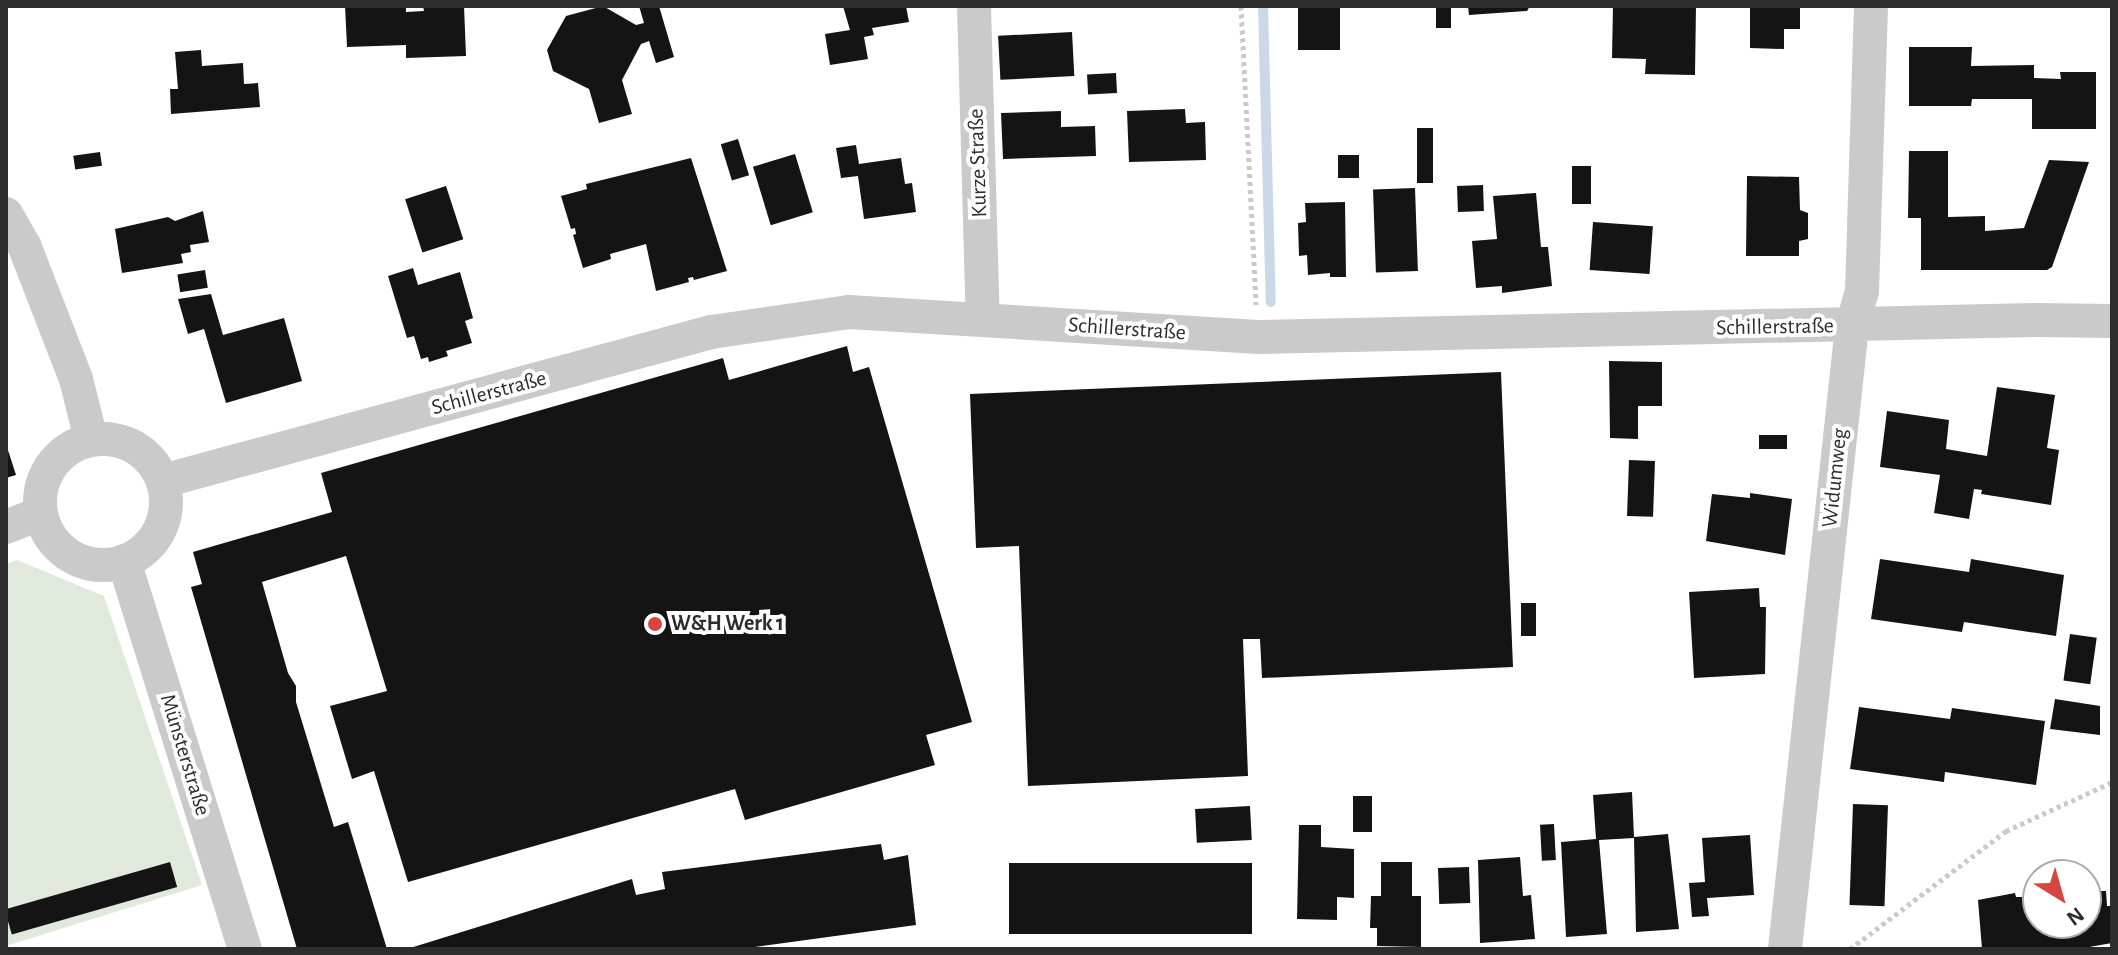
<!DOCTYPE html>
<meta charset="utf-8">
<style>
body{margin:0}
#map{position:relative;width:2118px;height:955px;overflow:hidden;background:#fff;font-family:"Alegreya Sans",sans-serif}
div>[style]{position:absolute}
.green>*{inset:0;background:#e1e9dc}
.stream>*{height:10px;margin:-5px;padding:0 5px;transform-origin:5px;border-radius:5px;background:#cad8e7}
.building>*{inset:0;background:#141414;transform-origin:0 0}
.path>*{height:5px;margin-top:-2.5px;transform-origin:0;background:repeating-linear-gradient(90deg,#cacaca 0 4px,transparent 0 8px)}
.minor>*{height:34px;margin:-17px;padding:0 17px;transform-origin:17px;border-radius:17px;background:#cacaca}
.minor>.ring{margin:-17px;padding:0;box-sizing:content-box;background:none;border:34px solid #cacaca;border-radius:50%}
.dots>*{width:22px;height:22px;translate:-50% -50%;box-sizing:border-box;border:4px solid #fff;border-radius:50%}
span{translate:-50% -50%;white-space:nowrap;text-align:center;line-height:1.15;-webkit-text-stroke:8px #fff;paint-order:stroke}
.street-label{font-size:22px;color:#2d2d2d}
.poi-label{font-size:22px;color:#2d2d2d;font-weight:700}
.left{translate:0 -50%;text-align:left}
.frame{position:absolute;inset:0;border:8px solid #2d2d2d;pointer-events:none}
.north{position:absolute;left:2022px;top:859px;width:80px;height:80px;box-sizing:border-box;background:#fff;border:2px solid #ababab;border-radius:50%;rotate:143deg;font-size:22px;font-weight:700;line-height:32px;text-align:center;color:#2d2d2d}
.north::after{content:'';display:block;margin:auto;width:28px;height:36px;background:#d34740;clip-path:polygon(50% 0,100% 100%,50% 72%,0 100%)}
</style>
<div id="map">
<div class="green">
<div style="clip-path:polygon(17px 560px,104px 596px,202px 885px,6px 946px,6px 564px)"></div>
</div>
<div class="stream">
<div style="left:1263px;top:6px;width:296px;rotate:88.5deg"></div>
</div>
<div class="building">
<div style="clip-path:polygon(345px 6px,406px 6px,406px 12px,424px 11px,423px 6px,464px 6px,466px 56px,406px 58px,406px 45px,347px 47px)"></div>
<div style="clip-path:polygon(603px 6px,636px 25px,644px 23px,639px 6px,659px 6px,674px 57px,656px 63px,649px 41px,641px 44px,622px 80px,632px 114px,599px 123px,589px 89px,553px 71px,547px 50px,566px 16px)"></div>
<div style="clip-path:polygon(843px 6px,906px 6px,909px 22px,872px 28px,874px 35px,864px 37px,868px 59px,830px 65px,825px 34px,850px 30px)"></div>
<div style="left:1298px;top:6px;width:42px;height:44px"></div>
<div style="left:1436px;top:6px;width:15px;height:22px"></div>
<div style="clip-path:polygon(1468px 6px,1530px 6px,1527px 11px,1469px 15px)"></div>
<div style="clip-path:polygon(1613px 6px,1696px 6px,1695px 75px,1645px 74px,1646px 59px,1612px 58px)"></div>
<div style="clip-path:polygon(1750px 6px,1800px 6px,1800px 29px,1784px 29px,1784px 49px,1750px 48px)"></div>
<div style="left:1072px;top:32px;width:44px;height:74px;rotate:87deg"></div>
<div style="clip-path:polygon(1909px 47px,1972px 47px,1971px 66px,2034px 65px,2034px 78px,2061px 79px,2060px 72px,2096px 72px,2096px 129px,2032px 129px,2032px 99px,1972px 99px,1971px 106px,1909px 106px)"></div>
<div style="clip-path:polygon(201px 50px,202px 66px,243px 63px,244px 84px,258px 83px,260px 107px,171px 114px,170px 89px,178px 89px,175px 52px)"></div>
<div style="left:1116px;top:73px;width:20px;height:29px;rotate:87deg"></div>
<div style="clip-path:polygon(1185px 109px,1186px 123px,1205px 122px,1206px 160px,1129px 162px,1127px 111px)"></div>
<div style="clip-path:polygon(1061px 111px,1061px 127px,1095px 126px,1096px 156px,1003px 159px,1001px 113px)"></div>
<div style="left:1417px;top:128px;width:16px;height:55px"></div>
<div style="left:738px;top:139px;width:38px;height:18px;rotate:73deg"></div>
<div style="clip-path:polygon(856px 145px,859px 164px,901px 158px,905px 184px,912px 183px,916px 212px,864px 219px,858px 176px,841px 178px,836px 148px)"></div>
<div style="clip-path:polygon(1909px 151px,1948px 151px,1948px 217px,1985px 216px,1985px 231px,2024px 228px,2049px 160px,2089px 162px,2052px 267px,2047px 270px,1921px 270px,1921px 218px,1908px 218px)"></div>
<div style="left:100px;top:152px;width:14px;height:27px;rotate:82deg"></div>
<div style="left:795px;top:154px;width:61px;height:44px;rotate:73deg"></div>
<div style="left:1338px;top:155px;width:21px;height:23px"></div>
<div style="clip-path:polygon(691px 158px,727px 271px,694px 280px,693px 277px,688px 278px,689px 282px,656px 291px,646px 244px,610px 254px,611px 259px,583px 268px,573px 235px,576px 234px,575px 228px,571px 229px,561px 196px,587px 189px,586px 184px)"></div>
<div style="left:1572px;top:166px;width:19px;height:38px"></div>
<div style="clip-path:polygon(1747px 176px,1799px 177px,1800px 210px,1808px 213px,1808px 239px,1799px 241px,1799px 256px,1746px 256px)"></div>
<div style="left:1483px;top:185px;width:26px;height:26px;rotate:88deg"></div>
<div style="left:446px;top:186px;width:56px;height:43px;rotate:72deg"></div>
<div style="left:1415px;top:188px;width:83px;height:42px;rotate:88deg"></div>
<div style="clip-path:polygon(1536px 193px,1541px 247px,1548px 247px,1552px 286px,1502px 293px,1502px 286px,1476px 288px,1472px 241px,1497px 239px,1493px 196px)"></div>
<div style="clip-path:polygon(1345px 202px,1346px 277px,1330px 277px,1330px 273px,1308px 275px,1307px 255px,1299px 256px,1298px 223px,1306px 222px,1305px 203px)"></div>
<div style="clip-path:polygon(203px 211px,209px 242px,190px 245px,191px 252px,181px 254px,183px 263px,122px 273px,115px 229px,168px 217px,175px 221px)"></div>
<div style="left:1593px;top:222px;width:60px;height:48px;rotate:4deg"></div>
<div style="clip-path:polygon(413px 268px,418px 285px,460px 272px,473px 318px,465px 321px,472px 343px,446px 351px,448px 356px,429px 362px,428px 357px,421px 359px,414px 336px,407px 338px,388px 276px)"></div>
<div style="left:205px;top:270px;width:18px;height:28px;rotate:81deg"></div>
<div style="clip-path:polygon(211px 294px,223px 335px,284px 318px,302px 381px,226px 403px,204px 329px,188px 334px,178px 299px)"></div>
<div style="clip-path:polygon(847px 346px,853px 372px,869px 367px,972px 722px,926px 735px,935px 765px,745px 820px,735px 789px,408px 882px,374px 771px,352px 779px,330px 706px,387px 691px,346px 556px,262px 582px,288px 673px,296px 686px,296px 702px,334px 827px,348px 822px,387px 949px,297px 949px,191px 587px,202px 584px,193px 552px,332px 512px,321px 473px,723px 358px,729px 380px)"></div>
<div style="clip-path:polygon(1609px 361px,1662px 362px,1662px 406px,1638px 406px,1638px 439px,1610px 438px)"></div>
<div style="clip-path:polygon(1501px 372px,1513px 667px,1262px 678px,1260px 639px,1243px 639px,1248px 776px,1028px 786px,1019px 546px,976px 548px,970px 394px)"></div>
<div style="clip-path:polygon(1997px 387px,2055px 395px,2047px 448px,2059px 450px,2051px 505px,1981px 494px,1982px 490px,1974px 489px,1969px 519px,1934px 513px,1940px 475px,1880px 467px,1887px 411px,1949px 420px,1946px 449px,1987px 456px)"></div>
<div style="left:1759px;top:435px;width:28px;height:14px"></div>
<div style="clip-path:polygon(6px 444px,16px 475px,6px 478px)"></div>
<div style="left:1629px;top:460px;width:26px;height:56px;rotate:2deg"></div>
<div style="clip-path:polygon(1750px 493px,1792px 499px,1785px 555px,1706px 541px,1712px 494px,1750px 498px)"></div>
<div style="clip-path:polygon(1880px 559px,1969px 572px,1971px 559px,2064px 575px,2056px 636px,1964px 622px,1962px 632px,1871px 619px)"></div>
<div style="clip-path:polygon(1759px 588px,1760px 607px,1766px 607px,1765px 674px,1694px 678px,1689px 592px)"></div>
<div style="left:1521px;top:603px;width:15px;height:33px"></div>
<div style="left:2070px;top:634px;width:27px;height:47px;rotate:8deg"></div>
<div style="clip-path:polygon(2055px 699px,2100px 706px,2100px 735px,2050px 729px)"></div>
<div style="clip-path:polygon(1859px 707px,1950px 719px,1952px 708px,2045px 721px,2036px 785px,1945px 772px,1944px 782px,1850px 769px)"></div>
<div style="clip-path:polygon(1632px 792px,1634px 837px,1668px 834px,1679px 929px,1636px 932px,1634px 838px,1599px 840px,1607px 934px,1566px 937px,1561px 842px,1596px 839px,1593px 795px)"></div>
<div style="left:1353px;top:796px;width:19px;height:36px"></div>
<div style="left:1853px;top:804px;width:35px;height:101px;rotate:2deg"></div>
<div style="left:1250px;top:806px;width:34px;height:55px;rotate:87deg"></div>
<div style="left:1554px;top:824px;width:36px;height:14px;rotate:87deg"></div>
<div style="clip-path:polygon(1299px 825px,1321px 825px,1321px 847px,1354px 849px,1354px 898px,1337px 897px,1337px 920px,1297px 919px)"></div>
<div style="clip-path:polygon(1750px 835px,1754px 895px,1707px 898px,1709px 916px,1692px 917px,1689px 883px,1705px 882px,1702px 838px)"></div>
<div style="clip-path:polygon(881px 844px,884px 860px,908px 855px,916px 925px,740px 949px,407px 949px,632px 879px,636px 895px,665px 889px,662px 872px)"></div>
<div style="clip-path:polygon(1520px 857px,1523px 896px,1531px 895px,1535px 939px,1480px 943px,1478px 860px)"></div>
<div style="left:170px;top:862px;width:26px;height:172px;rotate:74deg"></div>
<div style="clip-path:polygon(1381px 862px,1412px 862px,1412px 896px,1421px 896px,1421px 947px,1377px 946px,1377px 928px,1370px 928px,1371px 896px,1381px 896px)"></div>
<div style="left:1009px;top:863px;width:243px;height:71px"></div>
<div style="left:1469px;top:867px;width:36px;height:31px;rotate:88deg"></div>
<div style="clip-path:polygon(2092px 887px,2092px 891px,2106px 891px,2107px 906px,2112px 906px,2112px 943px,2078px 949px,1982px 949px,1978px 900px,2015px 893px,2016px 897px,2027px 897px,2027px 892px,2038px 891px,2038px 923px,2086px 923px,2086px 888px)"></div>
</div>
<div class="path">
<div style="left:1241px;top:6px;width:299px;rotate:87.1deg"></div>
<div style="left:1850px;top:949px;width:196px;rotate:-37.1deg"></div>
<div style="left:2006px;top:831px;width:117px;rotate:-24.8deg"></div>
</div>
<div class="minor">
<div style="left:974px;top:6px;width:313px;rotate:88.4deg"></div>
<div style="left:6px;top:214px;width:36px;rotate:60deg"></div>
<div style="left:24px;top:245px;width:144px;rotate:68.8deg"></div>
<div style="left:76px;top:379px;width:62px;rotate:76deg"></div>
<div class="ring" style="left:40px;top:439px;width:92px;height:92px"></div>
<div style="left:163px;top:481px;width:568px;rotate:-15.21deg"></div>
<div style="left:711px;top:332px;width:139px;rotate:-8.2deg"></div>
<div style="left:849px;top:312px;width:410px;rotate:3.5deg"></div>
<div style="left:1258px;top:337px;width:778px;rotate:-1.25deg"></div>
<div style="left:2036px;top:320px;width:76px;rotate:0.8deg"></div>
<div style="left:6px;top:527px;width:37px;rotate:-22deg"></div>
<div style="left:124px;top:561px;width:406px;rotate:72.7deg"></div>
<div style="left:1785px;top:949px;width:627px;rotate:-83.86deg"></div>
<div style="left:1852px;top:326px;width:35px;rotate:-74deg"></div>
<div style="left:1862px;top:292px;width:286px;rotate:-88.2deg"></div>
</div>
<div class="dots">
<div style="left:655px;top:624px;background:#d34740"></div>
</div>
<div class="street-label">
<span style="left:978px;top:163px;rotate:-92deg">Kurze Straße</span>
<span style="left:1775px;top:327px;rotate:-1deg">Schillerstraße</span>
<span style="left:1127px;top:329px;rotate:4deg">Schillerstraße</span>
<span style="left:489px;top:393px;rotate:-15deg">Schillerstraße</span>
<span style="left:1835px;top:478px;rotate:-84deg">Widumweg</span>
<span style="left:185px;top:755px;rotate:73deg">Münsterstraße</span>
</div>
<div class="poi-label">
<span class="left" style="left:671px;top:624px">W&amp;H Werk 1</span>
</div>
<div class="frame"></div>
<div class="north">N</div>
</div>
